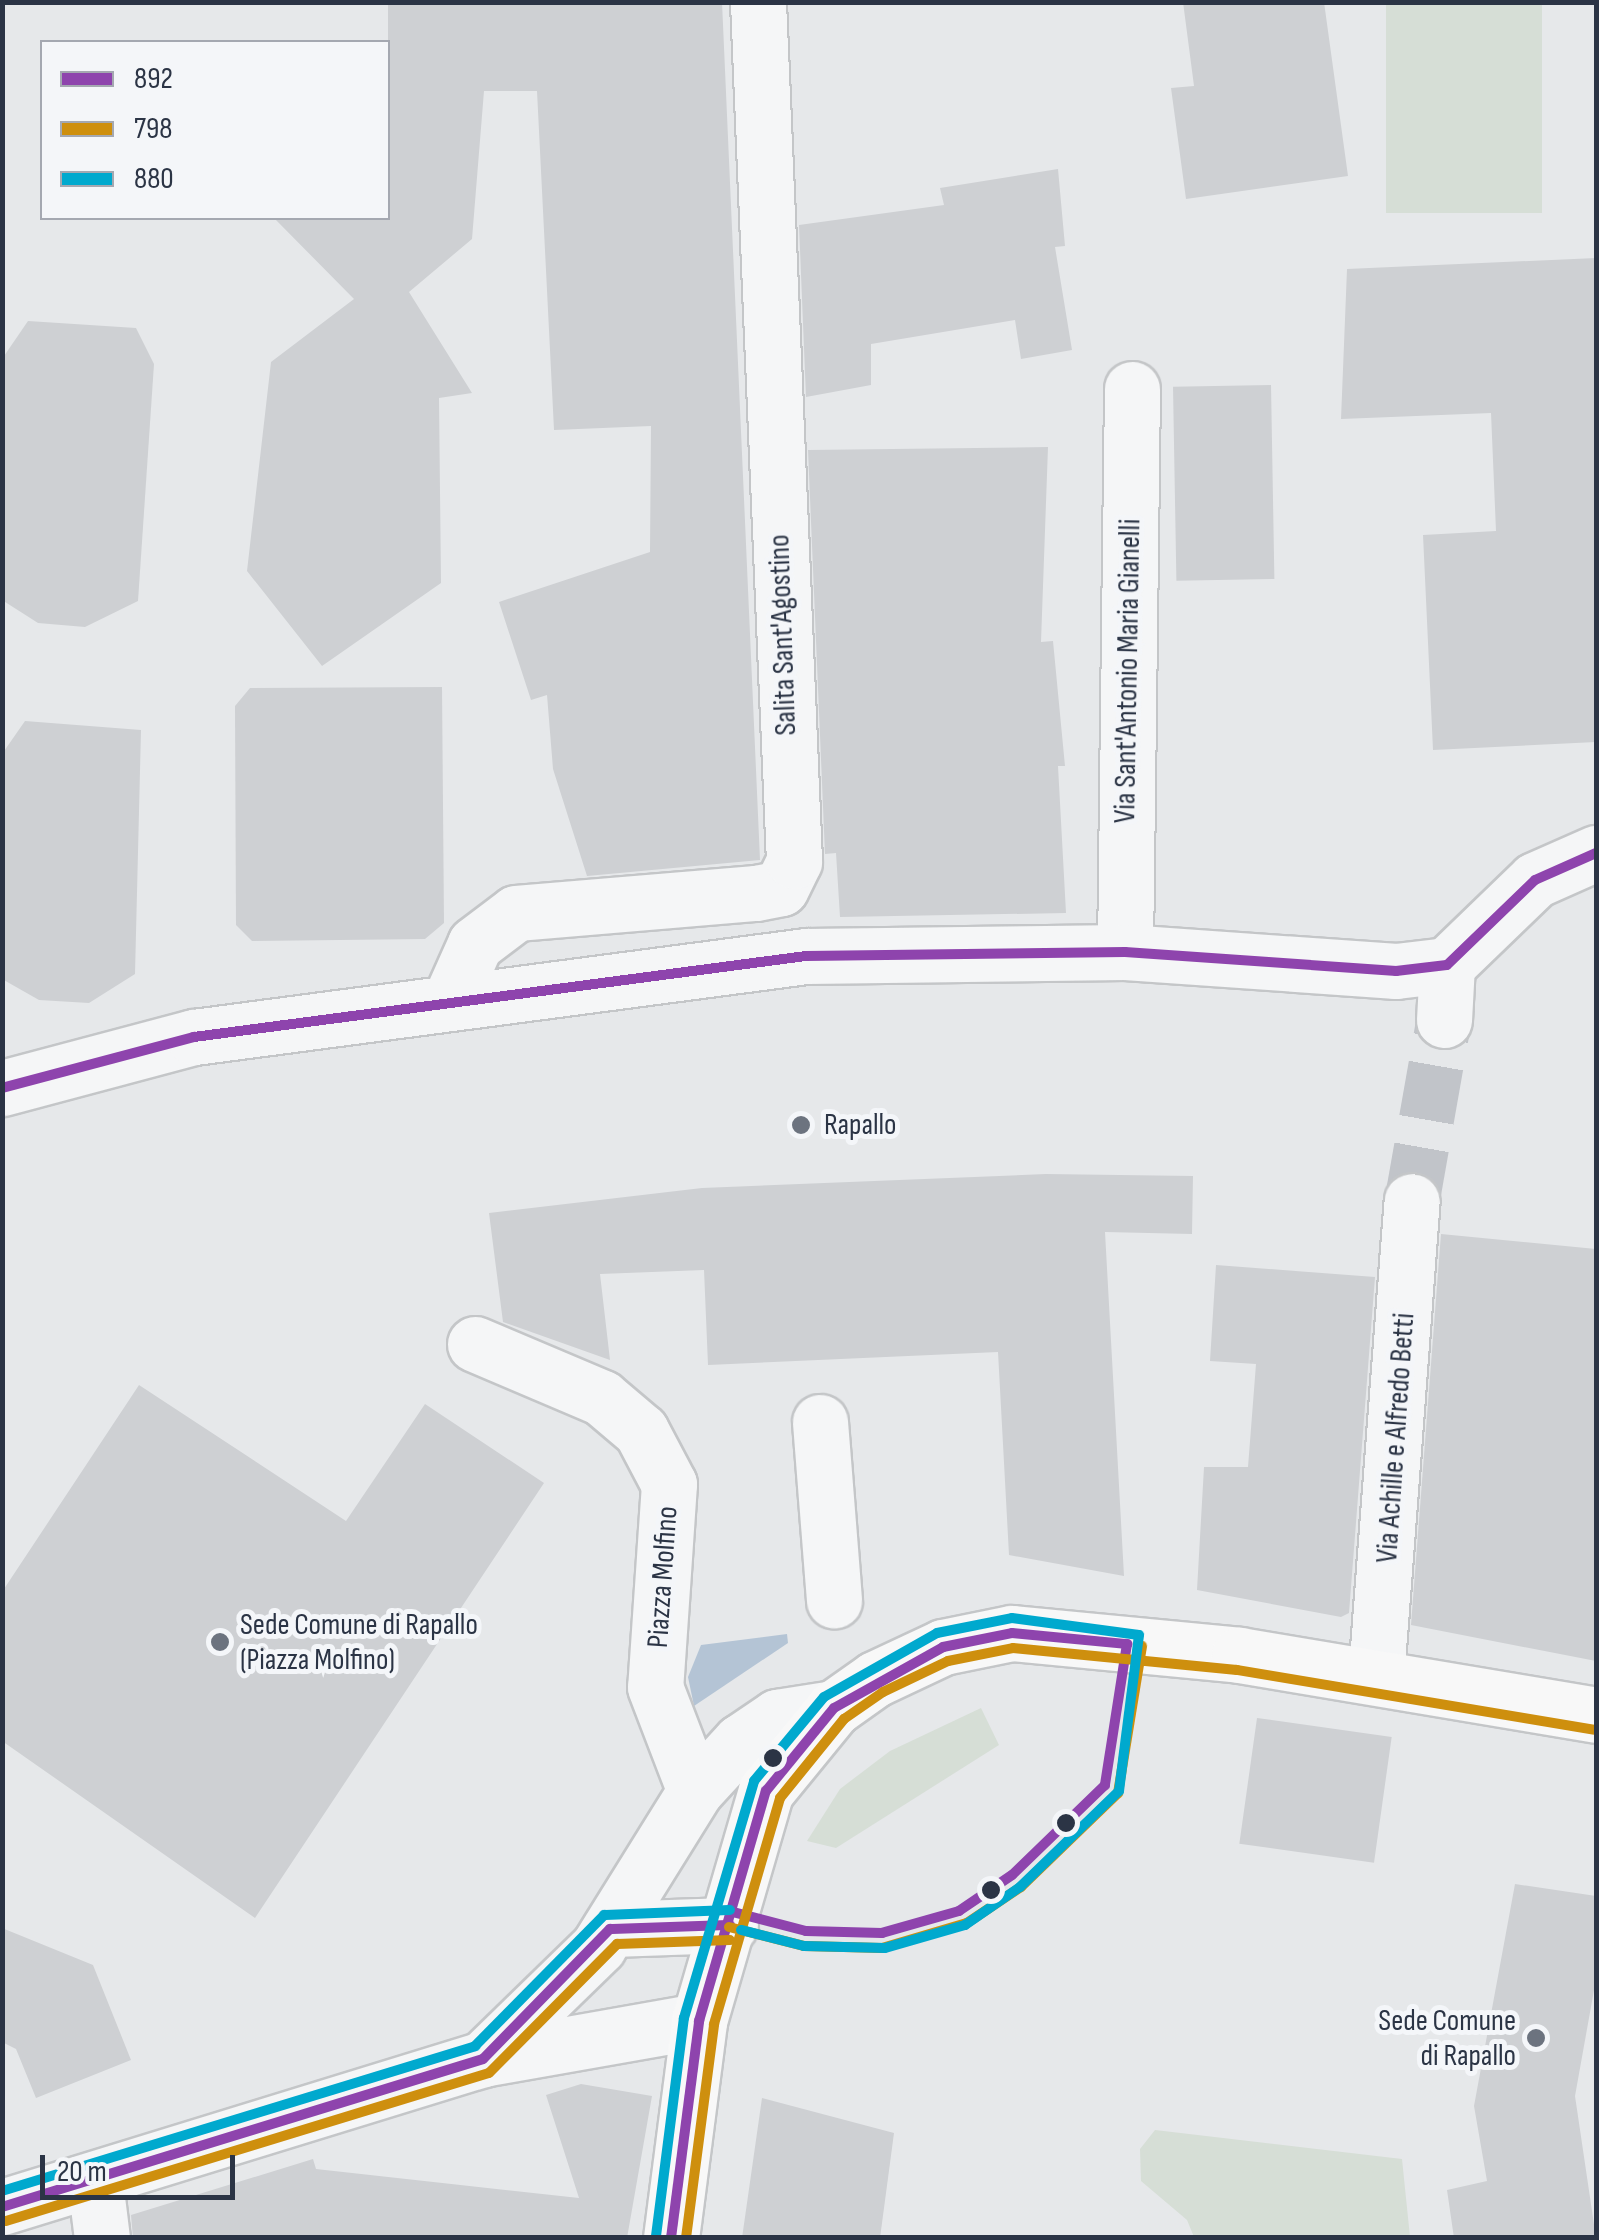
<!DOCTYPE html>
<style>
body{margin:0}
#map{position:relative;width:1599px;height:2240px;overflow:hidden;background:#e6e8ea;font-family:"Sofia Sans Condensed",sans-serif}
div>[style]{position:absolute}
.green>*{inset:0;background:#d6ded6;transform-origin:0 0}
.water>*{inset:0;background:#b4c4d5}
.building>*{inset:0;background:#ced0d3;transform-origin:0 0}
.minor-tunnel>*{height:55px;margin-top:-27.5px;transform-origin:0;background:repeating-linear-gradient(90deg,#c1c4c9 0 55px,transparent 0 83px)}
.roads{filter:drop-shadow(2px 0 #c4c6c8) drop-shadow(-2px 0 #c4c6c8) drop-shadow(0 2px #c4c6c8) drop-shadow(0 -2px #c4c6c8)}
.minor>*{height:55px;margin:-27.5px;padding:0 27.5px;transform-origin:27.5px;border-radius:27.5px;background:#f5f6f7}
.major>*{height:55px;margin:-27.5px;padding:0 27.5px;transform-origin:27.5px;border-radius:27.5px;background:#f8f8f8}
.bus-1>*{height:10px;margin:-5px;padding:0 5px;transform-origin:5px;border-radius:5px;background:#8e44ad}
.bus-2>*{height:10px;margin:-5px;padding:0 5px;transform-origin:5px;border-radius:5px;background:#ce8f0e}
.bus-3>*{height:10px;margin:-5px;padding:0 5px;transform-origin:5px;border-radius:5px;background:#00a9ce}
.dots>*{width:28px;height:28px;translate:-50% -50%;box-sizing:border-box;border:5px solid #f4f6f9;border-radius:50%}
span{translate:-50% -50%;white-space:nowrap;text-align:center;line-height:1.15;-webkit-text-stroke:10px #f4f6f9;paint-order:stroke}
.street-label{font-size:30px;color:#2b3445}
.poi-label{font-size:30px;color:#2b3445}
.left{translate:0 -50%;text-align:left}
.right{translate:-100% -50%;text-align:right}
.frame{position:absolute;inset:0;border:5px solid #2b3445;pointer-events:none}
.legend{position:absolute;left:40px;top:40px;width:350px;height:180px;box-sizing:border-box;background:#f4f6f9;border:2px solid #a4a8b1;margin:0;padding:12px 18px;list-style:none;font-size:30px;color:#2b3445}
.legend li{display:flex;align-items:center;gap:20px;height:50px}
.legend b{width:50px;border:2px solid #a4a8b1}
.scale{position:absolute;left:40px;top:2155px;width:195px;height:45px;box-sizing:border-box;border:5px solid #2b3445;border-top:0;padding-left:12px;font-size:30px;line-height:35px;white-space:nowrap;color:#2b3445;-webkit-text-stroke:8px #f4f6f9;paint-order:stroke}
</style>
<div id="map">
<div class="green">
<div style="left:1386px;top:3px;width:156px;height:210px"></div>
<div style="clip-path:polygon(981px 1708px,999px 1745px,836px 1848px,807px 1841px,840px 1789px,890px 1751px)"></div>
<div style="clip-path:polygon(1155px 2130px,1402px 2159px,1410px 2237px,1194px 2237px,1187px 2220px,1141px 2181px,1140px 2149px)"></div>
</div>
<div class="water">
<div style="clip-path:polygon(787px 1634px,788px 1643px,694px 1706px,688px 1677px,701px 1645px)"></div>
</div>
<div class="building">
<div style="clip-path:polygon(388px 2px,722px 2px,760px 860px,587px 876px,553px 769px,547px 695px,531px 700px,499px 602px,650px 552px,651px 426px,554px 430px,537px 91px,484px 91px,472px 239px,409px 292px,472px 393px,439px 398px,441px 583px,322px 666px,247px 571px,271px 362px,354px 299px,274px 218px,388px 218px)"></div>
<div style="clip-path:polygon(1183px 2px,1324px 2px,1348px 176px,1186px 199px,1171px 88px,1194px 86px)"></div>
<div style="clip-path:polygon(1058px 169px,1065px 246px,1055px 247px,1072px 350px,1021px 359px,1015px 320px,871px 344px,871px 385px,806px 397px,799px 225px,944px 205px,940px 188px)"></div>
<div style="clip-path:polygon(1596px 258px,1596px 742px,1433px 750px,1423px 535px,1496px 531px,1491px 413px,1341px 419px,1347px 269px)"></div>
<div style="clip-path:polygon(28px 321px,136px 328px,154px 364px,138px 601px,85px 627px,38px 623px,2px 600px,2px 359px)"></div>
<div style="left:1271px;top:385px;width:194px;height:98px;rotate:89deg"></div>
<div style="clip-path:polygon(1048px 447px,1041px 642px,1053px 641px,1065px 766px,1058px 766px,1066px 913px,840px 917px,836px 853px,825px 854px,808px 450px)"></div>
<div style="clip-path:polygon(442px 687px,444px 923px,425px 939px,252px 941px,236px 925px,235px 706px,250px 688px)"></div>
<div style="clip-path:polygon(25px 721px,141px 730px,135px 974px,89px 1003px,39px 1000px,2px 979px,2px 754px)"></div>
<div style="clip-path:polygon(1046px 1174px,1193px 1176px,1192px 1234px,1105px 1232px,1124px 1576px,1009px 1555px,998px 1352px,708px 1365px,704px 1270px,600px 1274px,610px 1360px,503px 1322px,489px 1213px,702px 1188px)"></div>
<div style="clip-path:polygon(1441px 1234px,1596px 1249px,1596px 1661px,1411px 1625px)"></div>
<div style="clip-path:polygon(1216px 1265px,1375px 1277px,1349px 1613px,1341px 1617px,1197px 1590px,1204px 1467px,1248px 1467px,1256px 1364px,1210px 1361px)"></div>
<div style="clip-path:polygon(139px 1385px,346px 1521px,425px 1404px,544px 1483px,255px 1918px,2px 1741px,2px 1592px)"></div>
<div style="left:1257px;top:1718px;width:136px;height:127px;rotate:8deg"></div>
<div style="clip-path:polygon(1515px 1884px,1596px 1896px,1596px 1979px,1575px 2096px,1596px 2238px,1454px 2238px,1447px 2190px,1487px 2181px,1474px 2106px)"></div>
<div style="clip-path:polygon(2px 1928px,93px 1965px,131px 2060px,36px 2098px,16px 2049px,2px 2042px)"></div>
<div style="clip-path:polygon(581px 2084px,652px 2096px,627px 2238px,133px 2238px,131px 2215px,313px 2159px,316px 2169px,579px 2198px,546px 2095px)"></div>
<div style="clip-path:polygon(762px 2098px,894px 2133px,880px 2238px,742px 2238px)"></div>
</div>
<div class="minor-tunnel">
<div style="left:1412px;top:1201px;width:184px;rotate:-80deg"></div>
</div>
<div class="roads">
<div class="minor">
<div style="left:1125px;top:952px;width:563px;rotate:-89.29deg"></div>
<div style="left:451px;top:998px;width:59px;rotate:-66deg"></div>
<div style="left:475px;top:944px;width:51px;rotate:-37.1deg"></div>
<div style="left:516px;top:913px;width:241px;rotate:-4.8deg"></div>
<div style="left:756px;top:893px;width:25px;rotate:-11deg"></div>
<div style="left:781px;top:888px;width:30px;rotate:-64deg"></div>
<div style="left:794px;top:861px;width:860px;rotate:-92.4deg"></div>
<div style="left:1444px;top:1020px;width:55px;rotate:-86.9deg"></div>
<div style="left:1447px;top:965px;width:122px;rotate:-44deg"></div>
<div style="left:1535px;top:880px;width:67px;rotate:-23.9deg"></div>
<div style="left:2px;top:1088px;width:199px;rotate:-14.9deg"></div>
<div style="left:194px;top:1037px;width:617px;rotate:-7.54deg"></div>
<div style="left:806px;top:956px;width:319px;rotate:-0.7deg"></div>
<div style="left:1125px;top:952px;width:272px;rotate:4deg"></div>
<div style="left:1396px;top:971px;width:51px;rotate:-6.7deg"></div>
<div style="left:475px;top:1344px;width:138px;rotate:23deg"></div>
<div style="left:602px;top:1398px;width:51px;rotate:40.2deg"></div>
<div style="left:641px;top:1431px;width:60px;rotate:62.2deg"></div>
<div style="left:669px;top:1484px;width:203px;rotate:93.9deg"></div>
<div style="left:655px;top:1687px;width:111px;rotate:69deg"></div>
<div style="left:820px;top:1422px;width:179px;rotate:85.5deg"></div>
<div style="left:1376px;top:1675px;width:475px;rotate:-85.7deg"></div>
<div style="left:610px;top:1929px;width:120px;rotate:-1.9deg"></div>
<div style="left:483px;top:2059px;width:161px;rotate:-44.2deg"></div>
<div style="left:598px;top:1947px;width:184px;rotate:-58.1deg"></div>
<div style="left:695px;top:1791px;width:67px;rotate:-47.4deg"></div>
<div style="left:740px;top:1742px;width:45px;rotate:-34deg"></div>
<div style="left:777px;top:1717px;width:58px;rotate:-9deg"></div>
<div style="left:95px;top:2182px;width:56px;rotate:82.9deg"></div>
<div style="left:2px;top:2207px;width:503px;rotate:-17.1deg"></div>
<div style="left:483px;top:2059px;width:219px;rotate:-10deg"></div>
</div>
<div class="major">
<div style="left:671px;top:2238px;width:219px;rotate:-82.6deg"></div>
<div style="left:699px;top:2021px;width:240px;rotate:-73.8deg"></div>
<div style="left:766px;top:1791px;width:107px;rotate:-50.7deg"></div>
<div style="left:834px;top:1708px;width:50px;rotate:-35.3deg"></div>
<div style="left:875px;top:1679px;width:75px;rotate:-25.2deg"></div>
<div style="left:943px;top:1647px;width:70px;rotate:-11.5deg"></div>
<div style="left:1012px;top:1633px;width:228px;rotate:5.5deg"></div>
<div style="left:1239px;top:1655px;width:362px;rotate:9.5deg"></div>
</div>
</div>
<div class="bus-1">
<div style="left:1447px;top:965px;width:122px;rotate:-44deg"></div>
<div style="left:1535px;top:880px;width:67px;rotate:-23.9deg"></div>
<div style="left:2px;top:1088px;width:199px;rotate:-14.9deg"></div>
<div style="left:194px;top:1037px;width:617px;rotate:-7.54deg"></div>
<div style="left:806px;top:956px;width:319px;rotate:-0.7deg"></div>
<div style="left:1125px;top:952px;width:272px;rotate:4deg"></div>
<div style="left:1396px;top:971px;width:51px;rotate:-6.7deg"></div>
<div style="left:2px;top:2207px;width:503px;rotate:-17.1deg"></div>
<div style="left:483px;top:2059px;width:182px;rotate:-45.7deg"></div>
<div style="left:610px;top:1929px;width:120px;rotate:-1.9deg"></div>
<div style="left:671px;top:2238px;width:219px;rotate:-82.6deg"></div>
<div style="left:699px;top:2021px;width:240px;rotate:-73.8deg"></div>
<div style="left:766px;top:1791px;width:107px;rotate:-50.7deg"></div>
<div style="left:834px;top:1708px;width:125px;rotate:-29.2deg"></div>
<div style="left:943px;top:1647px;width:70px;rotate:-11.5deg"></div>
<div style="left:1012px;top:1633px;width:116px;rotate:5.5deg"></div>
<div style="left:1127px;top:1644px;width:143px;rotate:98.9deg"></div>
<div style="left:1105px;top:1785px;width:129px;rotate:135.9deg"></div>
<div style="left:1012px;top:1875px;width:64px;rotate:145.8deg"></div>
<div style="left:959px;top:1911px;width:80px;rotate:164.1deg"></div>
<div style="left:882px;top:1933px;width:76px;rotate:-178.5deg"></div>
<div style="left:806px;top:1931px;width:75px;rotate:-165.4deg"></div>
</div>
<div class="bus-2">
<div style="left:729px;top:1927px;width:77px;rotate:14.2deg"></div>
<div style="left:804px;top:1946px;width:78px;rotate:1.5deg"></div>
<div style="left:882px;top:1948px;width:89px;rotate:-16.4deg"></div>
<div style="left:967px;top:1923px;width:65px;rotate:-33.7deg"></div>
<div style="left:1021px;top:1887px;width:135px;rotate:-44.1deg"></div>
<div style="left:1118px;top:1793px;width:149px;rotate:-80.7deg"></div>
<div style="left:6px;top:2221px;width:505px;rotate:-17.04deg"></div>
<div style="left:489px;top:2073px;width:182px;rotate:-45.2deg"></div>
<div style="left:617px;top:1944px;width:113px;rotate:-2deg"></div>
<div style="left:686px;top:2238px;width:216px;rotate:-82.5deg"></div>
<div style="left:714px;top:2024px;width:235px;rotate:-73.7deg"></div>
<div style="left:780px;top:1798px;width:102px;rotate:-51deg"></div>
<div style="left:844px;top:1719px;width:47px;rotate:-34.7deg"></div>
<div style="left:883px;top:1692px;width:72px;rotate:-25.5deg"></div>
<div style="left:948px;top:1661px;width:66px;rotate:-11.3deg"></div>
<div style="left:1013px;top:1648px;width:225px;rotate:5.6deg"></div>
<div style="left:1237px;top:1670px;width:362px;rotate:9.5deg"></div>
</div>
<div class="bus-3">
<div style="left:2px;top:2191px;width:495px;rotate:-17deg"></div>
<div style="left:475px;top:2046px;width:184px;rotate:-45.4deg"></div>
<div style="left:604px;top:1915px;width:126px;rotate:-2.3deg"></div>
<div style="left:656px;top:2236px;width:220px;rotate:-82.7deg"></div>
<div style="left:684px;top:2018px;width:247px;rotate:-73.5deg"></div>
<div style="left:754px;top:1781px;width:109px;rotate:-50.2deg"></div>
<div style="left:824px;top:1697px;width:130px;rotate:-29.5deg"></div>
<div style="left:937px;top:1633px;width:76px;rotate:-11.3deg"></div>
<div style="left:1012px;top:1618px;width:128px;rotate:7.6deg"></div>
<div style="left:1139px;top:1635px;width:157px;rotate:97.3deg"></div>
<div style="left:1119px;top:1791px;width:138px;rotate:135.9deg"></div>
<div style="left:1020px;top:1887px;width:67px;rotate:145.4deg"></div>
<div style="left:965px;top:1925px;width:83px;rotate:164deg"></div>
<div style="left:885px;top:1948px;width:81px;rotate:-178.6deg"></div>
<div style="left:804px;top:1946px;width:65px;rotate:-165.7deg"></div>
</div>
<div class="dots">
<div style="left:801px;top:1125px;background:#6c737f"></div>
<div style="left:220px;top:1642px;background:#6c737f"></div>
<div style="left:773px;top:1758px;background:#2b3445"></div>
<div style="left:1066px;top:1823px;background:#2b3445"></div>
<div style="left:991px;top:1890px;background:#2b3445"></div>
<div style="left:1536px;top:2038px;background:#6c737f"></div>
</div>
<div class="street-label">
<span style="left:783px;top:635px;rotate:-92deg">Salita Sant'Agostino</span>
<span style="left:1128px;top:671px;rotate:-89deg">Via Sant'Antonio Maria Gianelli</span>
<span style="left:1396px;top:1438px;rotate:-86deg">Via Achille e Alfredo Betti</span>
<span style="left:663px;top:1577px;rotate:-86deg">Piazza Molfino</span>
</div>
<div class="poi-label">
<span class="left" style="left:824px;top:1125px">Rapallo</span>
<span class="left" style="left:240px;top:1642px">Sede Comune di Rapallo<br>(Piazza Molfino)</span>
<span class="right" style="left:1516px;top:2038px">Sede Comune<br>di Rapallo</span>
</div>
<div class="frame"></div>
<ul class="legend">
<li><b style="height:12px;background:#8e44ad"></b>892</li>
<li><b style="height:12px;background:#ce8f0e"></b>798</li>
<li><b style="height:12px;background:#00a9ce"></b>880</li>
</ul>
<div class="scale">20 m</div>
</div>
